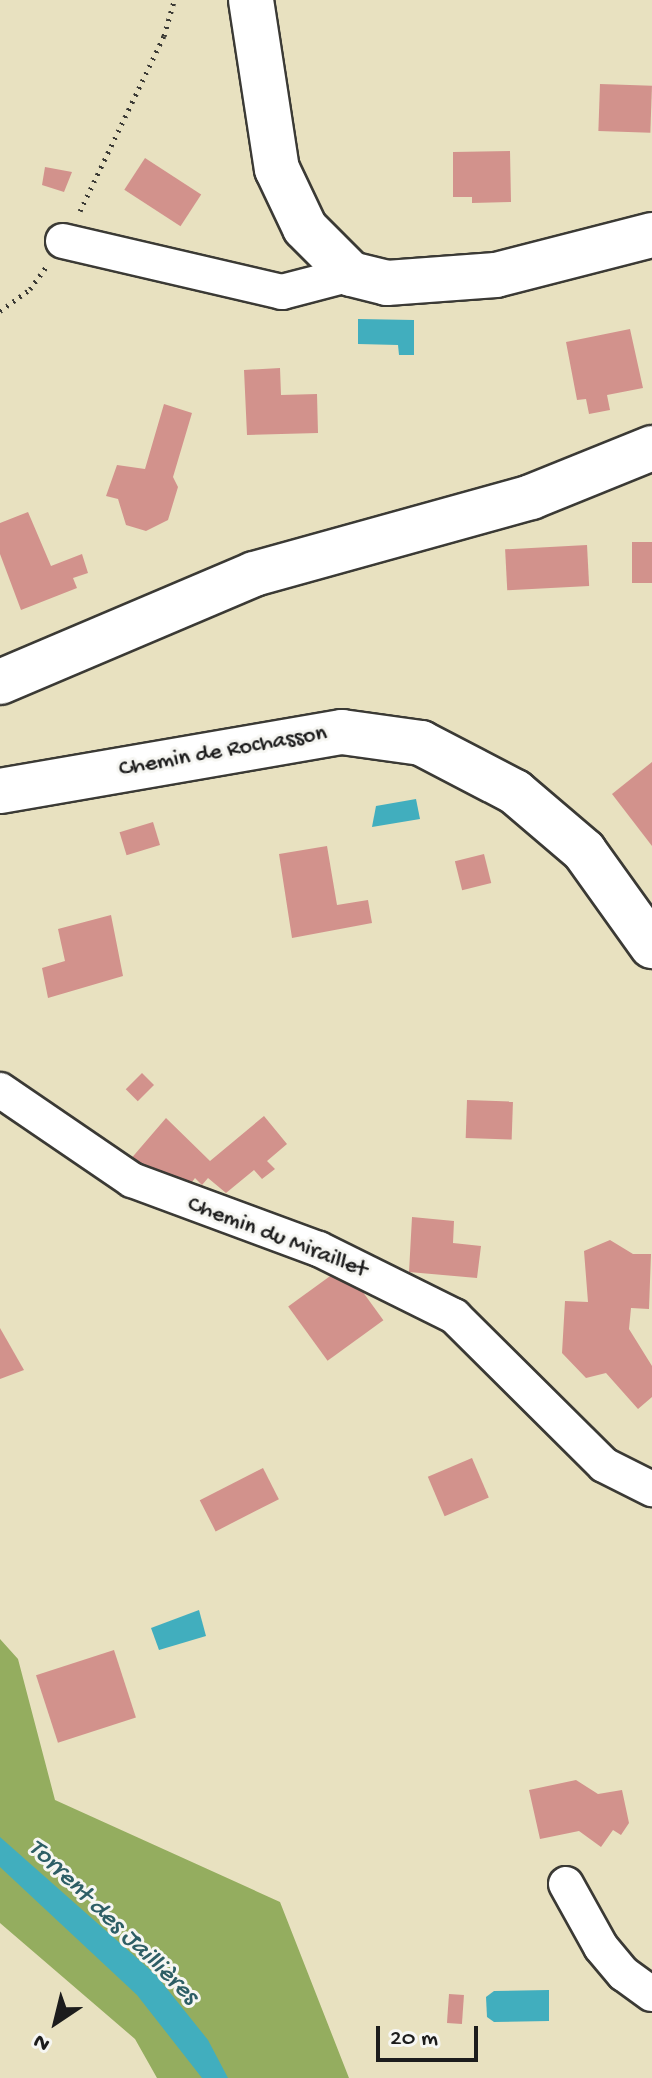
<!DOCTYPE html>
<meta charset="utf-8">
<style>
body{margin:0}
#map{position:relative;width:652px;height:2078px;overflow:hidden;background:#e8e1c0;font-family:"Gochi Hand",sans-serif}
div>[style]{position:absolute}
.forest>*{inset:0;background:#94ad5f}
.water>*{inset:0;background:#41aebe}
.building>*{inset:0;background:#d2928c;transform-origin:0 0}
.path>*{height:5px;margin-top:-2.5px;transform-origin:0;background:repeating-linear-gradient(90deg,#3b3a35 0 2px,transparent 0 8px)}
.roads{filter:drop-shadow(2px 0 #3b3a35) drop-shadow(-2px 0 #3b3a35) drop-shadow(0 2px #3b3a35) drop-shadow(0 -2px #3b3a35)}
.minor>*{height:34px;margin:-17px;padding:0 17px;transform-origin:17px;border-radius:17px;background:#fff}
.tertiary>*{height:44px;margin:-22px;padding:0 22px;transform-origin:22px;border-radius:22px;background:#fff}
span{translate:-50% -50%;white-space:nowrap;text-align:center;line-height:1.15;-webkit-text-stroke:6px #f6f6f2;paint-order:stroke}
.street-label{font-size:24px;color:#1c1c1c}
.water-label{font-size:26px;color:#2d5e65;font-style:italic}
.north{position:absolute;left:16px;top:1982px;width:80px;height:80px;-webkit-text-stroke:6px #f6f6f2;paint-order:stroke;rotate:215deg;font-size:22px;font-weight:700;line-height:32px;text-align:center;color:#1c1c1c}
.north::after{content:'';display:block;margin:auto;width:28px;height:36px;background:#1c1c1c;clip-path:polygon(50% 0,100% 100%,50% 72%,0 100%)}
.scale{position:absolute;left:376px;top:2026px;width:102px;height:36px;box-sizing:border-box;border:4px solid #1c1c1c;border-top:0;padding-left:10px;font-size:24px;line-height:28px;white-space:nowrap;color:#1c1c1c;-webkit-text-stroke:6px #f6f6f2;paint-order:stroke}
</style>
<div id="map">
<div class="forest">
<div style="clip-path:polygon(0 1639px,18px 1659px,55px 1800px,280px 1902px,349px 2078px,157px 2078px,135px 2039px,0 1923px)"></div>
</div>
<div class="water">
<div style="clip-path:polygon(358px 319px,414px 320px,414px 355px,399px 355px,398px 345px,358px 344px)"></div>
<div style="clip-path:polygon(416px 799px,420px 819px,372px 827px,376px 806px)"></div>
<div style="clip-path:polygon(199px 1610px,206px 1636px,159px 1650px,151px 1628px)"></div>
<div style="clip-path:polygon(0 1837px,156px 1975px,208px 2040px,228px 2078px,202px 2078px,137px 1995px,0 1867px)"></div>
<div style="clip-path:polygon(549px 1990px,549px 2021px,494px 2022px,487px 2017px,486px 1997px,494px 1991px)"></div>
</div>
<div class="building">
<div style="left:600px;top:84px;width:52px;height:47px;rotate:2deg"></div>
<div style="clip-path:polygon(510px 151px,511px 202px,472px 203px,472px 197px,453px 197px,453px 152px)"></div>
<div style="left:145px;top:158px;width:67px;height:38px;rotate:33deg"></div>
<div style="clip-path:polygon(45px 167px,72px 172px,64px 192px,42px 185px)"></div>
<div style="clip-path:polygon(630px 329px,643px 388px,607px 395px,610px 410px,589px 414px,586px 399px,577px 400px,566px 342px)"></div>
<div style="clip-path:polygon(280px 368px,281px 395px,317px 394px,318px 433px,247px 435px,244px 370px)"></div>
<div style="clip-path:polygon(164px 404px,192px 413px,173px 477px,178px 487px,168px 520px,146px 531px,126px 525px,118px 499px,106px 496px,117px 465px,145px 469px)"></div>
<div style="clip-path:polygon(28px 512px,51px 566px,82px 554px,88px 573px,73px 578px,77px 588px,21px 610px,0 554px,0 523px)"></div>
<div style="left:652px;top:542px;width:41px;height:20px;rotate:90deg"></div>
<div style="left:587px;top:545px;width:41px;height:82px;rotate:87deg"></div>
<div style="clip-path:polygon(652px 762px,652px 846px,612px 794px)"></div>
<div style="left:153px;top:822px;width:24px;height:35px;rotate:73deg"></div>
<div style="clip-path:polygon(327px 846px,337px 905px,368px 900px,372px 923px,292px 938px,279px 854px)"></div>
<div style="left:484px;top:854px;width:30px;height:30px;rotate:76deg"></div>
<div style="clip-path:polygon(111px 915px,123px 976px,48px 998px,42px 968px,65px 961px,58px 929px)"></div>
<div style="left:142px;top:1073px;width:17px;height:23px;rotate:45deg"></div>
<div style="left:467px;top:1100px;width:46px;height:38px;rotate:2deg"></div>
<div style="clip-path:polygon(264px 1116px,287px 1144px,267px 1161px,275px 1169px,262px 1179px,254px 1170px,226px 1193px,208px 1178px,202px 1185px,195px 1178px,186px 1190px,129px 1161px,166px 1118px,210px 1161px)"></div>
<div style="clip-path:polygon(412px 1217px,454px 1221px,453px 1243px,481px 1246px,477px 1278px,409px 1272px)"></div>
<div style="clip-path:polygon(610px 1240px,633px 1254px,651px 1254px,649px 1309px,631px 1308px,629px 1329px,652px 1366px,652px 1397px,638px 1409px,606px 1373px,586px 1378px,562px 1353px,565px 1301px,588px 1302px,584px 1251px)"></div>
<div style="left:344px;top:1266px;width:67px;height:69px;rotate:54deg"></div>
<div style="clip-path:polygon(0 1328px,24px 1370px,0 1379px)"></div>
<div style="left:472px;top:1458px;width:43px;height:48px;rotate:67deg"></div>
<div style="left:263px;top:1468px;width:35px;height:71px;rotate:63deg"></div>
<div style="left:114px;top:1650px;width:71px;height:82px;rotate:72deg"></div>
<div style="clip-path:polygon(576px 1780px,598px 1794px,622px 1790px,629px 1823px,621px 1835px,613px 1830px,601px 1847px,579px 1831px,540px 1839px,529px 1790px)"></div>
<div style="left:449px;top:1994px;width:15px;height:29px;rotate:4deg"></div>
</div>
<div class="path">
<div style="left:80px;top:211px;width:194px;rotate:-64.4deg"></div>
<div style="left:164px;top:36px;width:37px;rotate:-74deg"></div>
<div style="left:0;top:311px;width:37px;rotate:-36deg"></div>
<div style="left:30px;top:289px;width:27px;rotate:-54deg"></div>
</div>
<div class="roads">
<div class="minor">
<div style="left:63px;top:241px;width:225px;rotate:13.1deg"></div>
<div style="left:282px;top:292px;width:71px;rotate:-14.6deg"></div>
<div style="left:0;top:1090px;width:160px;rotate:34.3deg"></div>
<div style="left:132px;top:1180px;width:199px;rotate:20.3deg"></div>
<div style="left:319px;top:1249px;width:151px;rotate:26.4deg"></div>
<div style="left:454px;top:1316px;width:211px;rotate:44.8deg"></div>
<div style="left:604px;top:1465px;width:54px;rotate:26.6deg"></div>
<div style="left:566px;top:1884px;width:72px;rotate:60.9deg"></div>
<div style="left:601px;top:1947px;width:35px;rotate:50deg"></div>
<div style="left:624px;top:1974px;width:34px;rotate:36deg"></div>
</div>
<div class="tertiary">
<div style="left:251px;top:0;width:171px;rotate:81.3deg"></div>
<div style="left:277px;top:169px;width:65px;rotate:64.6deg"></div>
<div style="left:305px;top:228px;width:65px;rotate:45deg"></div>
<div style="left:351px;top:274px;width:37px;rotate:14deg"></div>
<div style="left:387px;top:283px;width:109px;rotate:-4.2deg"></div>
<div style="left:496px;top:275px;width:161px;rotate:-14.4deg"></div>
<div style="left:0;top:682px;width:276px;rotate:-23deg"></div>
<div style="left:254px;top:574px;width:288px;rotate:-15.5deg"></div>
<div style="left:531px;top:497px;width:131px;rotate:-22deg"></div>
<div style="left:0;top:791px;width:347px;rotate:-9.8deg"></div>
<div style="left:342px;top:732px;width:80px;rotate:7.9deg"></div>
<div style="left:421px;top:743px;width:106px;rotate:27.5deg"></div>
<div style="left:515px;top:792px;width:91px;rotate:40.5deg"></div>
<div style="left:584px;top:851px;width:117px;rotate:54.4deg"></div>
</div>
</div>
<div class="street-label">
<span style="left:223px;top:752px;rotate:-10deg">Chemin de Rochasson</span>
<span style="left:277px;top:1238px;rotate:21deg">Chemin du Miraillet</span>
</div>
<div class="water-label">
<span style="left:112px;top:1923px;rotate:44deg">Torrent des Jaillières</span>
</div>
<div class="north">N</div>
<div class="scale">20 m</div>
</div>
